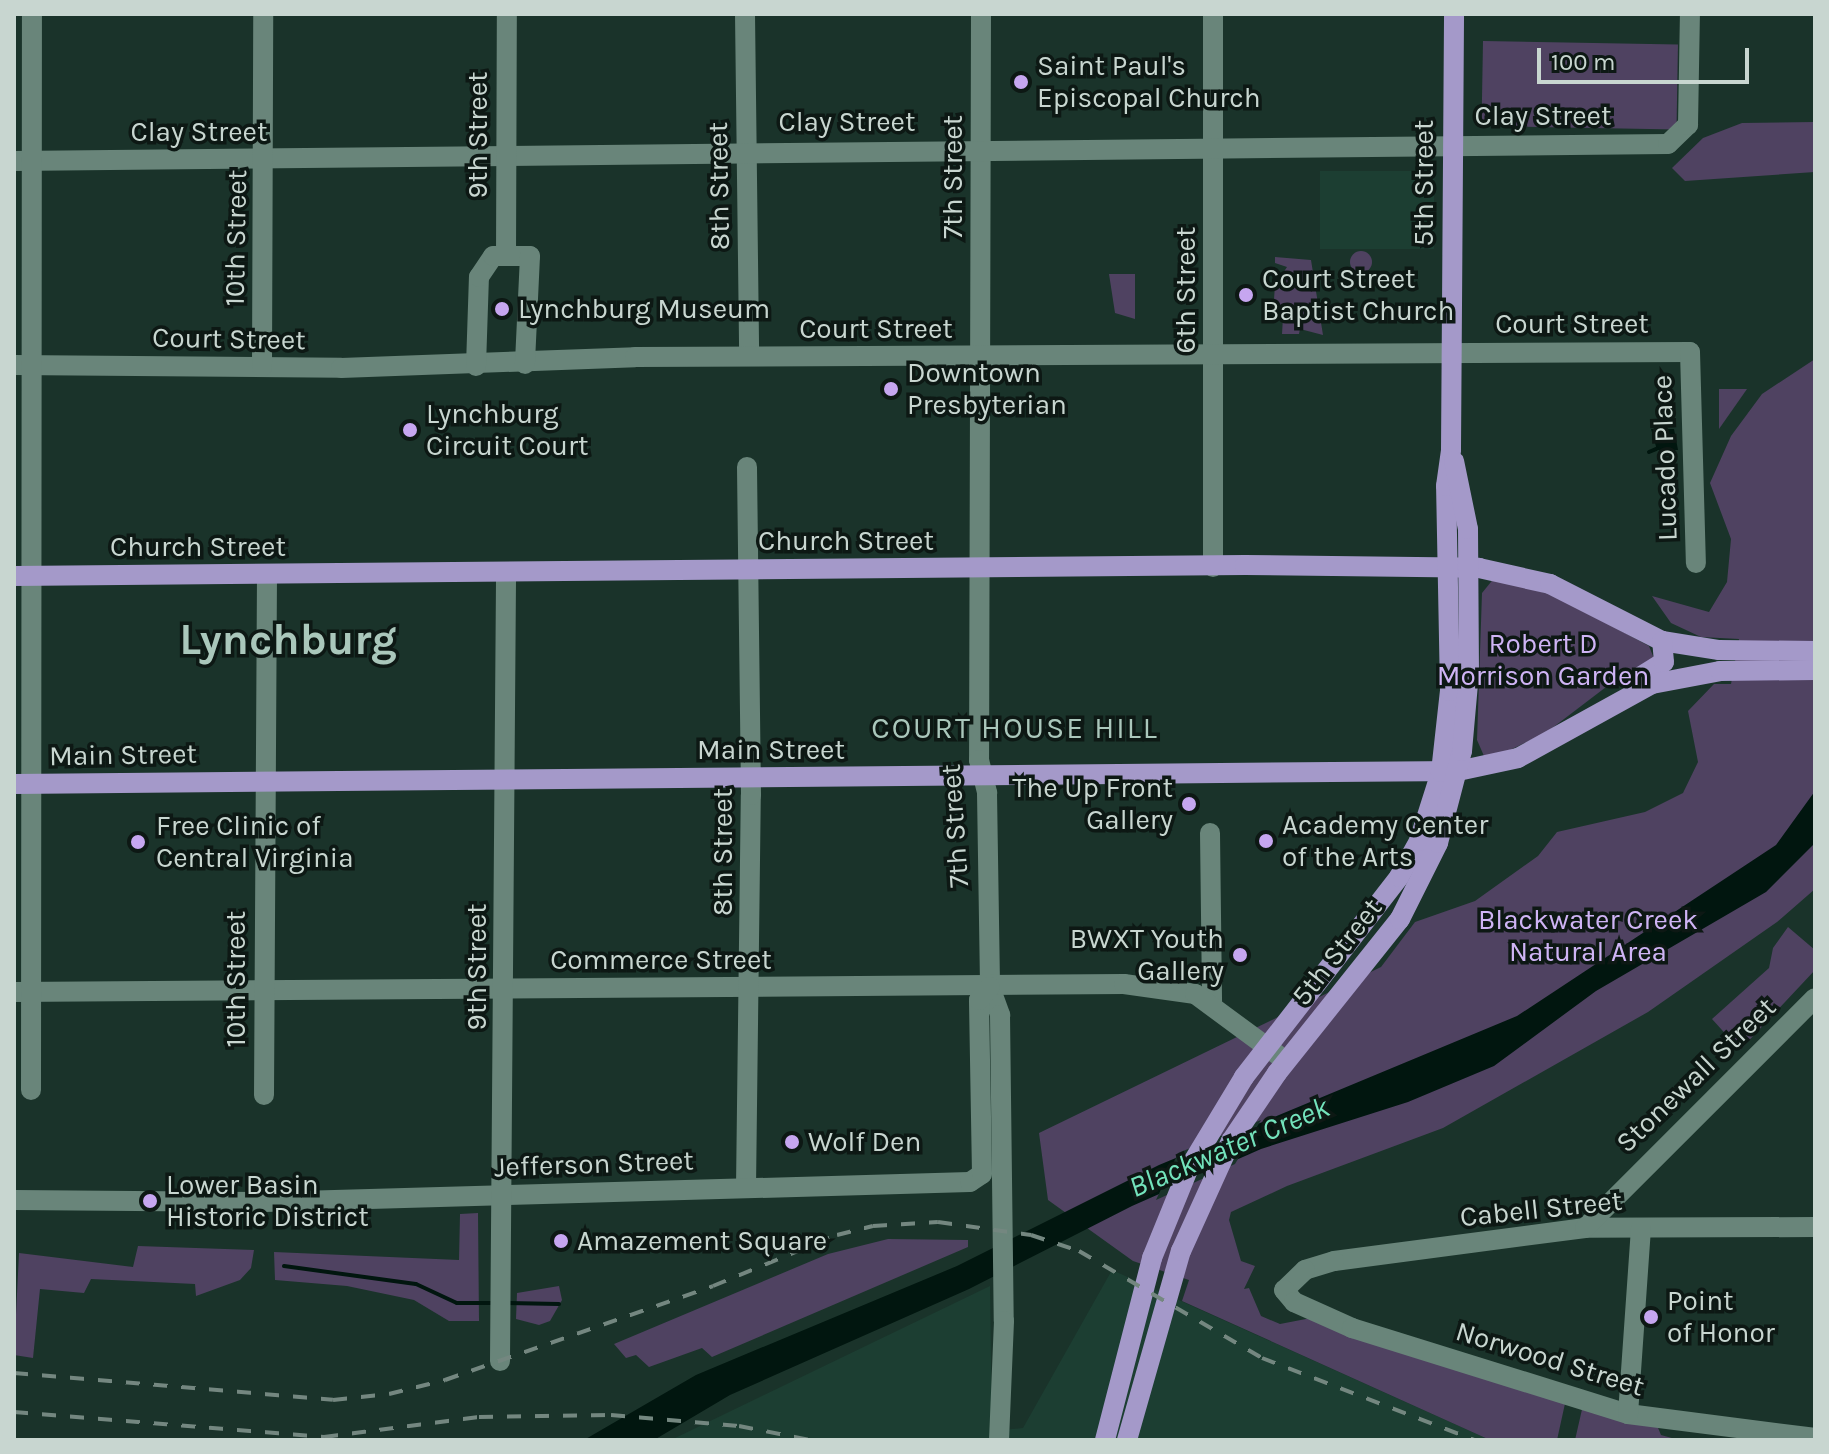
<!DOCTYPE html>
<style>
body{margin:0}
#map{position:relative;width:1829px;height:1454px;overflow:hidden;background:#1a332a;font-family:Karla,sans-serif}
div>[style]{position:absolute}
.built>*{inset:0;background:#1c3e32;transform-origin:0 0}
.green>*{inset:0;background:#4f4261;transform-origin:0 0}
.round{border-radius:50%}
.water>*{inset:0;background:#01160f}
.pier>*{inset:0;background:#1a332a}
.stream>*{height:4px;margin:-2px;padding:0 2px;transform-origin:2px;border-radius:2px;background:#01160f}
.minor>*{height:20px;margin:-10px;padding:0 10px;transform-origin:10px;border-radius:10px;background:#69857a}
.major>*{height:20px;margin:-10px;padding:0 10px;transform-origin:10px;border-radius:10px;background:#a499c9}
.rail>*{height:4px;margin-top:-2px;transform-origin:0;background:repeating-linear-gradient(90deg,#748780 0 14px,transparent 0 28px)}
.dots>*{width:22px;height:22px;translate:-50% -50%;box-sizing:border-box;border:4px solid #0d1814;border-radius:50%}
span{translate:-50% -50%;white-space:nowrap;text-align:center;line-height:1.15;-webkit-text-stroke:7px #0d1814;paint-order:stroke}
.poi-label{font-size:28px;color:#c8d6d0}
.left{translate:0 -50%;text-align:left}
.right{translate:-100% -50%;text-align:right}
.street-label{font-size:28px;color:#c8d6d0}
.park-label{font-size:28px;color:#cfb4f5}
.neighbourhood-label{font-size:30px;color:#aac7bb;letter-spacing:2px}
.water-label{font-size:30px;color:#73e3bc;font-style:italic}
.town-label{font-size:44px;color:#aac7bb;font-weight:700}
.frame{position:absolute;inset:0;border:16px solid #c8d6d0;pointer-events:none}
.scale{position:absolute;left:1537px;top:48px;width:212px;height:36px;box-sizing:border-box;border:4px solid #c8d6d0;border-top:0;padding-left:10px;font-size:24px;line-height:28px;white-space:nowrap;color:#c8d6d0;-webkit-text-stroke:6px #0d1814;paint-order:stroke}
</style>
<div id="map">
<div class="built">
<div style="left:1434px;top:171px;width:78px;height:114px;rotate:90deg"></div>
<div style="clip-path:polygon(1112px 1270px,1490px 1440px,671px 1440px,990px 1286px,992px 1431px,1023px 1428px)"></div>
</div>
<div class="green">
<div style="left:1483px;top:41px;width:195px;height:85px;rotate:1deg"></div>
<div style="clip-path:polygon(1815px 122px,1815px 172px,1685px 181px,1672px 168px,1703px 138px,1742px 123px)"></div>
<div class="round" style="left:1350px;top:251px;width:22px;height:22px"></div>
<div style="clip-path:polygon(1275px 257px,1311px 260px,1323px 335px,1300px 329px,1299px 334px,1282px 334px,1283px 317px,1273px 313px,1275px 285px,1287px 267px,1275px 263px)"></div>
<div style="clip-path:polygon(1109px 274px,1135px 274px,1135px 319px,1115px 313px)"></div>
<div style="clip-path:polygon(1815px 359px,1815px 889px,1777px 922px,1648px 1012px,1443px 1128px,1287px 1186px,1231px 1212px,1229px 1220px,1241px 1261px,1255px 1266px,1244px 1289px,1249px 1288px,1261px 1316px,1280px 1324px,1311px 1318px,1566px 1399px,1557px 1440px,1490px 1440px,1182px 1301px,1189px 1280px,1133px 1261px,1048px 1200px,1039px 1133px,1381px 967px,1415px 922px,1475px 901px,1538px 856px,1557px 832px,1645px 812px,1683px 793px,1698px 762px,1688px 711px,1714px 684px,1731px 684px,1739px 639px,1701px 637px,1671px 623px,1652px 596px,1709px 612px,1727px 582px,1731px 539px,1710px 483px,1731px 436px,1762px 394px)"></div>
<div style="clip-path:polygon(1719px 389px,1747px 389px,1719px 429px)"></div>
<div style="clip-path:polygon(1495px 577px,1558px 597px,1649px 646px,1655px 661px,1610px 684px,1547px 732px,1508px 751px,1484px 756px,1477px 740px,1482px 593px)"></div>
<div style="clip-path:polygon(1788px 927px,1815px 950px,1815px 970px,1740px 1050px,1712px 1019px,1769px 968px,1773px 948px)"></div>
<div style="clip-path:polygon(478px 1213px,479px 1321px,449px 1321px,414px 1300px,347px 1286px,275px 1280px,274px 1252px,459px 1260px,460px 1214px)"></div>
<div style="clip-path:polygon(888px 1239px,968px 1240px,968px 1247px,712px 1357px,702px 1348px,649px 1367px,636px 1355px,626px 1358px,614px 1344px,828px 1254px)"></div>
<div style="clip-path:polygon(138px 1246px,254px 1250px,251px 1268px,240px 1280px,196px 1296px,195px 1284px,91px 1279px,84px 1293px,40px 1289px,33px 1358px,14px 1355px,19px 1253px,133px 1267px)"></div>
<div style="clip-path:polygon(559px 1286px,562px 1300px,550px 1321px,539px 1325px,516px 1319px,517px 1293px)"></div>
<div style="clip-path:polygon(1583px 1405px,1656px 1423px,1661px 1435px,1679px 1440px,1575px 1440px)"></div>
</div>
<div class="water">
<div style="clip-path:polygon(1651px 429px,1674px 429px,1678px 450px,1657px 450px)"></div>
<div style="clip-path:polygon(1815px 791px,1815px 843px,1766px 892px,1596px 991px,1494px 1066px,1408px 1102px,1261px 1149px,1132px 1206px,969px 1289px,730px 1395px,654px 1440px,584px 1440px,696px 1375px,957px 1266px,1159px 1165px,1517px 1016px,1776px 845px)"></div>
</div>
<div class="pier">
<div style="clip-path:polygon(1261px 1120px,1235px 1164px,1156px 1200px,1178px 1153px)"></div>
</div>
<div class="stream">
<div style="left:1649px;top:452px;width:8px;rotate:-23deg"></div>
<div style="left:284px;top:1266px;width:133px;rotate:7.8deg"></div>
<div style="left:416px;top:1284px;width:45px;rotate:24.9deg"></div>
<div style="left:457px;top:1303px;width:36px"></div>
<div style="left:506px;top:1303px;width:53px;rotate:1.1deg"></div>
</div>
<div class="minor">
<div style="left:745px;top:14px;width:342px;rotate:89.3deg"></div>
<div style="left:981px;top:14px;width:746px;rotate:90.15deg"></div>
<div style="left:979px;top:760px;width:34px;rotate:76deg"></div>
<div style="left:987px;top:793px;width:194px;rotate:89.1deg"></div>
<div style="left:990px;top:987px;width:30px;rotate:70deg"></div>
<div style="left:1000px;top:1015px;width:306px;rotate:89.3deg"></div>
<div style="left:1004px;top:1321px;width:119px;rotate:92.4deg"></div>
<div style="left:1213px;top:14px;width:553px;rotate:90deg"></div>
<div style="left:14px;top:161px;width:1654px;rotate:-0.59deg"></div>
<div style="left:1668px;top:144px;width:28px;rotate:-44deg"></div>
<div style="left:1688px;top:125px;width:111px;rotate:-89deg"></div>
<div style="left:506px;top:256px;width:242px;rotate:-89.8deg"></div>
<div style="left:14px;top:365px;width:327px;rotate:0.5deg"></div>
<div style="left:341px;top:368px;width:294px;rotate:-2.1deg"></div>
<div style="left:635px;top:357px;width:1055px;rotate:-0.27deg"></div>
<div style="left:1690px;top:352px;width:211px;rotate:88.4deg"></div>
<div style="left:476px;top:366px;width:89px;rotate:-88.1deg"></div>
<div style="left:479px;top:277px;width:25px;rotate:-56deg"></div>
<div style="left:493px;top:256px;width:37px"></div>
<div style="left:530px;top:256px;width:108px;rotate:92.7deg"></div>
<div style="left:262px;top:367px;width:353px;rotate:-89.8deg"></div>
<div style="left:1210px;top:833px;width:172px;rotate:89.3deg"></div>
<div style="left:14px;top:992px;width:1110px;rotate:-0.41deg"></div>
<div style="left:1124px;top:984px;width:72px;rotate:8deg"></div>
<div style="left:1195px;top:994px;width:113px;rotate:36.4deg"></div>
<div style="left:31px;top:1090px;width:1076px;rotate:-89.95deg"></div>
<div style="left:264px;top:1095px;width:520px;rotate:-89.67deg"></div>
<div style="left:746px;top:1188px;width:393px;rotate:-89.3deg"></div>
<div style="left:751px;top:795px;width:328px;rotate:-90.7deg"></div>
<div style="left:14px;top:1200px;width:250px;rotate:0.5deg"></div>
<div style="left:264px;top:1202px;width:706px;rotate:-1.62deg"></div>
<div style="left:970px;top:1182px;width:14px;rotate:-34deg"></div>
<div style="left:982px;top:1174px;width:174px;rotate:-91deg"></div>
<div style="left:979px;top:1000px;width:17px;rotate:-50deg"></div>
<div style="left:1815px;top:1227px;width:230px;rotate:179.8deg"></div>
<div style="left:1585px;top:1228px;width:253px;rotate:172.5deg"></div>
<div style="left:1334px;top:1261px;width:30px;rotate:163deg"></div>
<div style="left:1305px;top:1270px;width:29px;rotate:136deg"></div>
<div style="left:1284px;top:1290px;width:16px;rotate:50deg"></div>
<div style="left:1294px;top:1302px;width:64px;rotate:24.1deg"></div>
<div style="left:1352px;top:1328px;width:289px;rotate:17.3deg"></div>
<div style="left:1628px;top:1414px;width:189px;rotate:7.3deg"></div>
<div style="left:1585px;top:1228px;width:325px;rotate:-45deg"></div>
<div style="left:500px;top:1361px;width:787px;rotate:-89.56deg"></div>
<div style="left:1628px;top:1414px;width:186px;rotate:-86deg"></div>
</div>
<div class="major">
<div style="left:14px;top:576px;width:1231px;rotate:-0.51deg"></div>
<div style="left:1245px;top:565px;width:234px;rotate:0.7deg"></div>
<div style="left:1479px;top:568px;width:73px;rotate:12.7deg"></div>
<div style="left:1550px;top:584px;width:126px;rotate:27deg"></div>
<div style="left:1662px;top:641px;width:58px;rotate:9deg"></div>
<div style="left:1719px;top:650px;width:96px;rotate:0.6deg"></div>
<div style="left:1635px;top:680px;width:34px;rotate:-32deg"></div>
<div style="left:1664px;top:662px;width:21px;rotate:-95deg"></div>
<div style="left:14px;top:784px;width:1444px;rotate:-0.52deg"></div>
<div style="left:1458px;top:771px;width:61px;rotate:-12.2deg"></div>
<div style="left:1518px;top:758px;width:153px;rotate:-28.9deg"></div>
<div style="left:1652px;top:684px;width:69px;rotate:-10.8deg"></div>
<div style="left:1720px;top:671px;width:95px;rotate:-0.6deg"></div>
<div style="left:1105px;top:1440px;width:188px;rotate:-75.5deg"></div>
<div style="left:1152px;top:1258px;width:95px;rotate:-67.8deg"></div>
<div style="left:1188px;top:1170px;width:109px;rotate:-58.9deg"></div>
<div style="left:1244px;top:1077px;width:253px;rotate:-52.2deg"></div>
<div style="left:1399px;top:877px;width:41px;rotate:-60.9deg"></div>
<div style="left:1419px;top:841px;width:72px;rotate:-72.3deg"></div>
<div style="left:1441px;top:772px;width:81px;rotate:-83.7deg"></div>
<div style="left:1450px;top:691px;width:205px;rotate:-91.1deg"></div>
<div style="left:1446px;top:486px;width:37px;rotate:-82deg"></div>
<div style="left:1451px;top:449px;width:435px;rotate:-89.6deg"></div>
<div style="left:1127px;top:1440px;width:197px;rotate:-74.1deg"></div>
<div style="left:1181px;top:1251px;width:121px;rotate:-65.6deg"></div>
<div style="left:1231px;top:1141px;width:82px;rotate:-55.9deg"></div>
<div style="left:1277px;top:1073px;width:197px;rotate:-51.4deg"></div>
<div style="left:1400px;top:919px;width:85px;rotate:-63.4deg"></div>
<div style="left:1438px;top:843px;width:95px;rotate:-75.4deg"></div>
<div style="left:1462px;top:751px;width:79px;rotate:-84.9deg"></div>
<div style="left:1469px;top:672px;width:143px;rotate:-90.4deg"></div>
<div style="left:1468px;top:529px;width:69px;rotate:-101.6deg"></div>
</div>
<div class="rail">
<div style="left:14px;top:1373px;width:320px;rotate:4.8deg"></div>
<div style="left:333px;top:1400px;width:56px;rotate:-6.1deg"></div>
<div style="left:389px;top:1394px;width:58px;rotate:-14deg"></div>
<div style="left:445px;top:1380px;width:284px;rotate:-19.3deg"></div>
<div style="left:713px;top:1286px;width:134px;rotate:-22.4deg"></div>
<div style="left:837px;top:1235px;width:37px;rotate:-14deg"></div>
<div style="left:873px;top:1226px;width:65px;rotate:-3.5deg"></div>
<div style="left:938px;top:1222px;width:94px;rotate:8deg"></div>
<div style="left:1031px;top:1235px;width:51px;rotate:18.4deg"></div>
<div style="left:1079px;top:1251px;width:212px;rotate:30.3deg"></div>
<div style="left:1262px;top:1358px;width:228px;rotate:21.1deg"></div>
<div style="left:14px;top:1412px;width:311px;rotate:4.6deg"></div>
<div style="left:324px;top:1437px;width:156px;rotate:-7.4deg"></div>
<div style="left:479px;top:1417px;width:132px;rotate:-0.9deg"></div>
<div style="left:611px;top:1415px;width:128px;rotate:4.9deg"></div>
<div style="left:739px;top:1426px;width:72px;rotate:11.2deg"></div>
</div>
<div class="dots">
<div style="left:1021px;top:82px;background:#c6a6f0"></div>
<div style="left:1246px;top:295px;background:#c6a6f0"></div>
<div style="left:502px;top:309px;background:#c6a6f0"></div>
<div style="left:891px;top:389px;background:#c6a6f0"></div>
<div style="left:410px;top:430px;background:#c6a6f0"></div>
<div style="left:1189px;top:804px;background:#c6a6f0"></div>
<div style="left:1266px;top:841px;background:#c6a6f0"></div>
<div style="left:138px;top:842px;background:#c6a6f0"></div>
<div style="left:1240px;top:955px;background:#c6a6f0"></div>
<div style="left:792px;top:1142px;background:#c6a6f0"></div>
<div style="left:150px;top:1201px;background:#c6a6f0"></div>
<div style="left:561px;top:1241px;background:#c6a6f0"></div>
<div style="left:1651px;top:1317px;background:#c6a6f0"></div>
</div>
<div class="poi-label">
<span class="left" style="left:1037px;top:82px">Saint Paul's<br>Episcopal Church</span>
<span class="left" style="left:1262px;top:295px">Court Street<br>Baptist Church</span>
<span class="left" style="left:518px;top:309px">Lynchburg Museum</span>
<span class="left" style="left:907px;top:389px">Downtown<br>Presbyterian</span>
<span class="left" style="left:426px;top:430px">Lynchburg<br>Circuit Court</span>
<span class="right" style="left:1173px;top:804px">The Up Front<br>Gallery</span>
<span class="left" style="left:1282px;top:841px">Academy Center<br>of the Arts</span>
<span class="left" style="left:156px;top:842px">Free Clinic of<br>Central Virginia</span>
<span class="right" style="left:1224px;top:955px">BWXT Youth<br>Gallery</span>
<span class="left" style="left:808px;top:1142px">Wolf Den</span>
<span class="left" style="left:166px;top:1201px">Lower Basin<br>Historic District</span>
<span class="left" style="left:577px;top:1241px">Amazement Square</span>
<span class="left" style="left:1667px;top:1317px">Point<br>of Honor</span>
</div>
<div class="street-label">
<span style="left:1543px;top:116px">Clay Street</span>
<span style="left:847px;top:122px">Clay Street</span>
<span style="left:199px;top:132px">Clay Street</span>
<span style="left:478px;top:135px;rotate:-90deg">9th Street</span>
<span style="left:953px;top:177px;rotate:-90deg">7th Street</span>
<span style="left:1424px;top:183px;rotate:-90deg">5th Street</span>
<span style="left:719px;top:186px;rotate:-91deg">8th Street</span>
<span style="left:236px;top:238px;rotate:-89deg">10th Street</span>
<span style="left:1186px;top:290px;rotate:-90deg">6th Street</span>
<span style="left:1572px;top:324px">Court Street</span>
<span style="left:876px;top:329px">Court Street</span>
<span style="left:229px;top:339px;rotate:1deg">Court Street</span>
<span style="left:1665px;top:458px;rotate:-92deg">Lucado Place</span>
<span style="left:846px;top:541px">Church Street</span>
<span style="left:198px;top:547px">Church Street</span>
<span style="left:771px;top:750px">Main Street</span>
<span style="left:123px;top:755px;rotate:-1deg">Main Street</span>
<span style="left:955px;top:826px;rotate:-94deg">7th Street</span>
<span style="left:723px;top:852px;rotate:-90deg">8th Street</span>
<span style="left:1337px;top:952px;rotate:-52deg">5th Street</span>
<span style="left:661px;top:960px">Commerce Street</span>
<span style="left:477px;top:967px;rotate:-90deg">9th Street</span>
<span style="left:236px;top:979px;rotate:-90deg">10th Street</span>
<span style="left:1696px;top:1075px;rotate:-44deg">Stonewall Street</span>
<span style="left:594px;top:1164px;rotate:-2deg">Jefferson Street</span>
<span style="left:1541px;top:1209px;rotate:-6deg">Cabell Street</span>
<span style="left:1550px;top:1359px;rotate:17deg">Norwood Street</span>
</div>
<div class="park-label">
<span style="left:1543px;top:660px">Robert D<br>Morrison Garden</span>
<span style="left:1588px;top:936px">Blackwater Creek<br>Natural Area</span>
</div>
<div class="neighbourhood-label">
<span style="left:1015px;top:728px">COURT HOUSE HILL</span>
</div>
<div class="water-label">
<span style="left:1229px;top:1147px;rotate:-23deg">Blackwater Creek</span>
</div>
<div class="town-label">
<span style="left:288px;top:640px">Lynchburg</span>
</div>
<div class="frame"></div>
<div class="scale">100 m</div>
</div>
